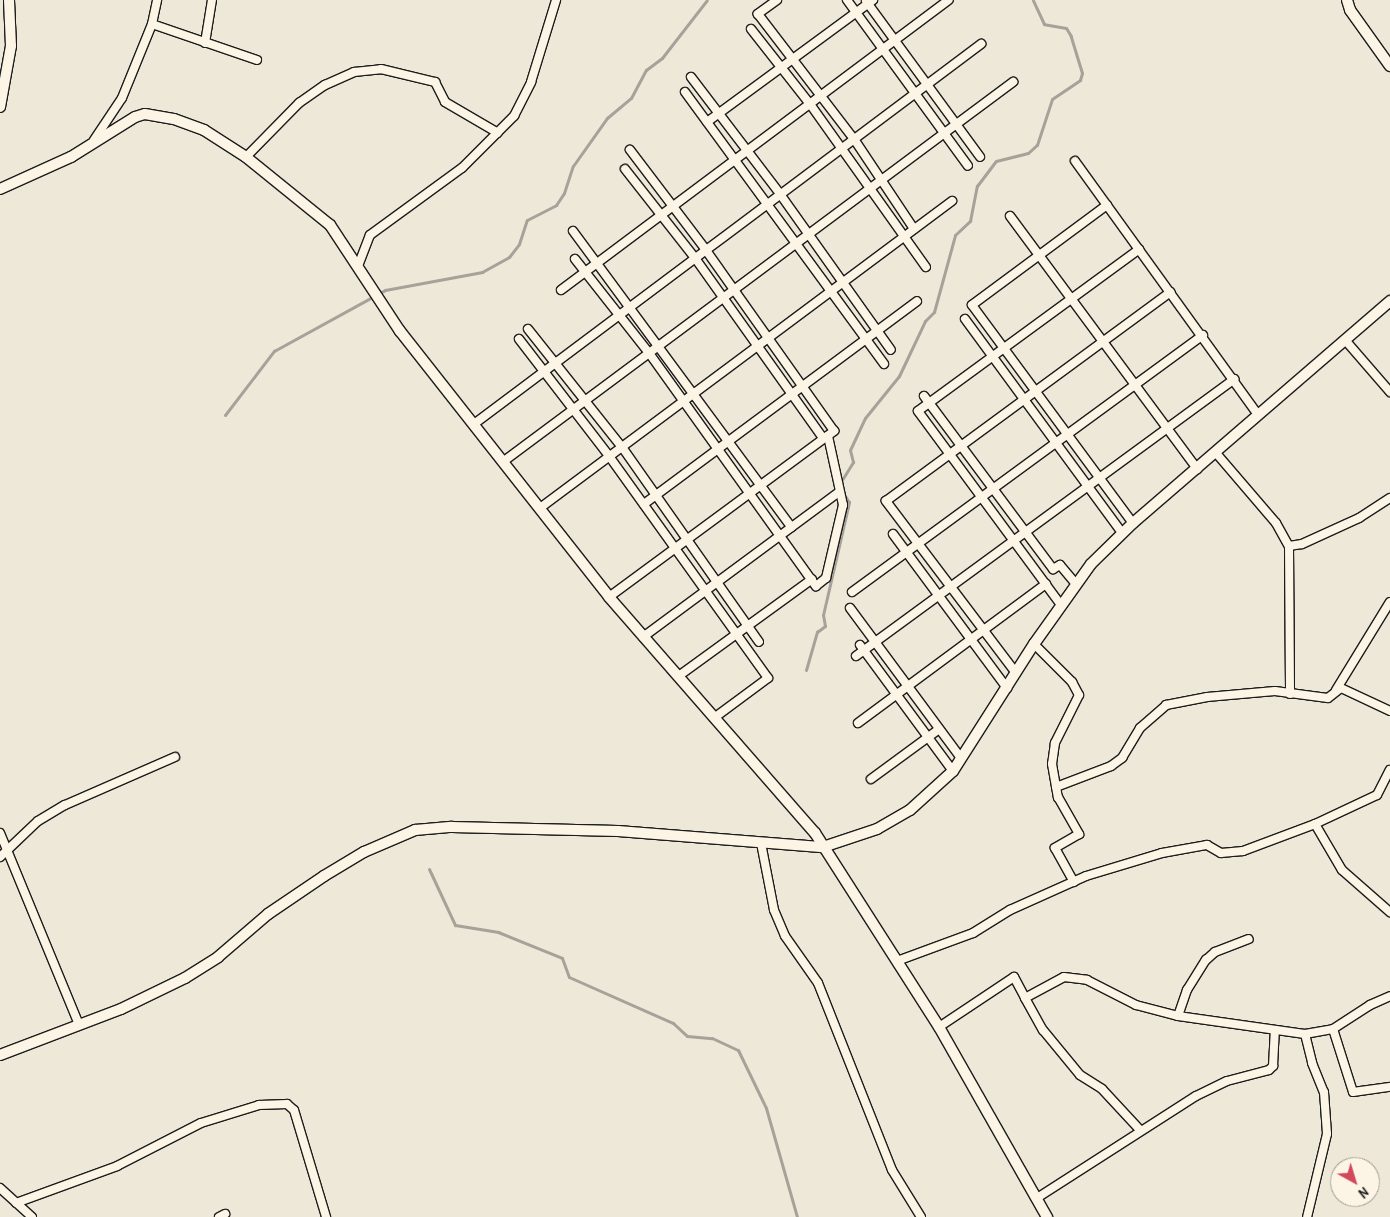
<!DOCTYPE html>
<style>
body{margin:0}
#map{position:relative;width:1390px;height:1217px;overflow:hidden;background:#eee8d9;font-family:"Patrick Hand",sans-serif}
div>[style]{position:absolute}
.stream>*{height:3px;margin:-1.5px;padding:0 1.5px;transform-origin:1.5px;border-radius:1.5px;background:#a7a299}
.roads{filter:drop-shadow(1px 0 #1c1c1c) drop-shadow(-1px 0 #1c1c1c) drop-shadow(0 1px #1c1c1c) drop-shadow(0 -1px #1c1c1c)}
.minor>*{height:8px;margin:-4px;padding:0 4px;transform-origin:4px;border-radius:4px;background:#fcf5e5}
.tertiary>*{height:10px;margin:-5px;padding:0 5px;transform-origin:5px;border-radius:5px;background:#fcf5e5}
span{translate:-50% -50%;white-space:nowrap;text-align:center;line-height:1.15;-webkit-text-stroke:4.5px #fcf5e5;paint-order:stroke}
.north{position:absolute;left:1330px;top:1157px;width:50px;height:50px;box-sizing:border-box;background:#fcf5e5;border:1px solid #a29e95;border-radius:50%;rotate:141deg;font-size:14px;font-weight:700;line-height:20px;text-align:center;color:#1c1c1c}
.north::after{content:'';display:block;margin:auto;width:18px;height:22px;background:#d1495b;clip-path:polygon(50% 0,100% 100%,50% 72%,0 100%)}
</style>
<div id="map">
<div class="stream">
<div style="left:225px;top:415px;width:81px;rotate:-52.6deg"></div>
<div style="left:274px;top:351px;width:127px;rotate:-28.8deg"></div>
<div style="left:385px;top:290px;width:99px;rotate:-10.5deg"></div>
<div style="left:482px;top:272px;width:31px;rotate:-29deg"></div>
<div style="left:509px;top:257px;width:16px;rotate:-52deg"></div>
<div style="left:519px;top:244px;width:25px;rotate:-72deg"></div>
<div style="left:527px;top:220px;width:33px;rotate:-27deg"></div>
<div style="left:556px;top:205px;width:14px;rotate:-56deg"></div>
<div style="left:564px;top:193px;width:28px;rotate:-72deg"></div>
<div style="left:573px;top:166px;width:59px;rotate:-54.7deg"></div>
<div style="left:607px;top:118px;width:31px;rotate:-40deg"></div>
<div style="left:631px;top:98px;width:32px;rotate:-62deg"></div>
<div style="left:646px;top:70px;width:20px;rotate:-37deg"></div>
<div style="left:662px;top:58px;width:73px;rotate:-52.2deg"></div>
<div style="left:840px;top:483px;width:25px;rotate:-58deg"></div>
<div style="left:853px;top:462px;width:12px;rotate:-104deg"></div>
<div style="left:850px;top:450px;width:35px;rotate:-65deg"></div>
<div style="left:865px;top:418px;width:54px;rotate:-51deg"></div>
<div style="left:899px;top:376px;width:61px;rotate:-64.7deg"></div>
<div style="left:925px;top:321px;width:13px;rotate:-45deg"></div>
<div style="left:934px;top:312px;width:80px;rotate:-74.7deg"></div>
<div style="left:955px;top:235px;width:21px;rotate:-43deg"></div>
<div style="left:970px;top:221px;width:36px;rotate:-79deg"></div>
<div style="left:977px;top:186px;width:31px;rotate:-53deg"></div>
<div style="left:996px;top:161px;width:33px;rotate:-14deg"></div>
<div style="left:1028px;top:153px;width:12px;rotate:-42deg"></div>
<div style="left:1037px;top:145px;width:48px;rotate:-71.9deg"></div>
<div style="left:1052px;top:99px;width:34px;rotate:-34deg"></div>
<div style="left:1080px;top:80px;width:7px;rotate:-74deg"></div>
<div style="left:1082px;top:73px;width:39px;rotate:-107deg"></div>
<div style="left:1071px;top:36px;width:9px;rotate:-122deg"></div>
<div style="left:1066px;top:28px;width:22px;rotate:-170deg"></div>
<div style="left:1044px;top:24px;width:26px;rotate:-115deg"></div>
<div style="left:806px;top:670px;width:40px;rotate:-74deg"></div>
<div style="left:817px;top:632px;width:10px;rotate:-37deg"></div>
<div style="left:825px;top:626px;width:11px;rotate:-100deg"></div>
<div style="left:823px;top:615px;width:116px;rotate:-77deg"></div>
<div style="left:849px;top:502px;width:11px;rotate:-124deg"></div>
<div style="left:429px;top:869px;width:62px;rotate:65.1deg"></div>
<div style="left:455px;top:925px;width:44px;rotate:9.2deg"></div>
<div style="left:498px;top:932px;width:69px;rotate:22.1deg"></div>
<div style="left:562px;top:958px;width:20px;rotate:70deg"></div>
<div style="left:569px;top:977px;width:114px;rotate:23.9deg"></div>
<div style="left:673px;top:1023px;width:19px;rotate:43deg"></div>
<div style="left:687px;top:1036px;width:25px;rotate:5deg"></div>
<div style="left:712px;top:1038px;width:29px;rotate:25deg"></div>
<div style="left:738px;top:1050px;width:64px;rotate:64.2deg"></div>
<div style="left:766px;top:1108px;width:113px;rotate:74.1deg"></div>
</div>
<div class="roads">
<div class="minor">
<div style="left:777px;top:0;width:24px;rotate:144deg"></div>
<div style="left:758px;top:14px;width:158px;rotate:52.5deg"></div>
<div style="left:854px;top:139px;width:108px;rotate:56.3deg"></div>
<div style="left:847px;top:0;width:205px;rotate:53.9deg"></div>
<div style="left:866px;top:1px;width:193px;rotate:53.8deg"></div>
<div style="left:152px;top:24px;width:111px;rotate:18.9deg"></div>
<div style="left:751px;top:29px;width:95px;rotate:51.8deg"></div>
<div style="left:810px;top:104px;width:200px;rotate:54.6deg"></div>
<div style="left:205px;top:43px;width:44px;rotate:-80.8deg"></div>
<div style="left:691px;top:77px;width:147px;rotate:52.7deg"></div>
<div style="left:780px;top:194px;width:191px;rotate:54.6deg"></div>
<div style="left:685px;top:92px;width:337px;rotate:53.8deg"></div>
<div style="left:707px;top:122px;width:206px;rotate:-36.3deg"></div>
<div style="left:94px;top:140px;width:50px;rotate:-56.3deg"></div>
<div style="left:122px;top:98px;width:80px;rotate:-67.9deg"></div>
<div style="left:152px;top:24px;width:25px;rotate:-78deg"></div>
<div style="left:246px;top:157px;width:76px;rotate:-45.5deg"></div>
<div style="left:299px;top:103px;width:32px;rotate:-35deg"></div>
<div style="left:325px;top:85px;width:32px;rotate:-24deg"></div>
<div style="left:354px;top:72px;width:27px;rotate:-6deg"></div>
<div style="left:381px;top:69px;width:56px;rotate:13.5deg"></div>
<div style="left:435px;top:82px;width:22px;rotate:63deg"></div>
<div style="left:445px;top:102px;width:61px;rotate:30.3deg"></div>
<div style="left:1075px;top:161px;width:313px;rotate:54.2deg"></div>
<div style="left:625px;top:169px;width:113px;rotate:51.8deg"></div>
<div style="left:695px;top:258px;width:219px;rotate:54.6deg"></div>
<div style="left:1107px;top:205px;width:168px;rotate:143.5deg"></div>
<div style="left:972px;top:305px;width:271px;rotate:53.6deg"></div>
<div style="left:1010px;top:216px;width:315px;rotate:53.5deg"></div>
<div style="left:573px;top:231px;width:368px;rotate:53.6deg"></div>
<div style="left:575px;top:259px;width:120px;rotate:51.8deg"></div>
<div style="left:649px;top:353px;width:287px;rotate:54.4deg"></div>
<div style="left:816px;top:586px;width:13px;rotate:-39deg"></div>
<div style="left:826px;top:578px;width:75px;rotate:-76.9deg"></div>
<div style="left:843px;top:505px;width:71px;rotate:-102.3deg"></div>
<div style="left:358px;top:266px;width:33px;rotate:-69deg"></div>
<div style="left:370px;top:235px;width:114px;rotate:-36.1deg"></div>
<div style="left:462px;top:168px;width:74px;rotate:-45deg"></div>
<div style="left:514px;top:116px;width:38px;rotate:-63deg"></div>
<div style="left:531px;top:82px;width:86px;rotate:-73deg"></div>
<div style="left:561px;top:290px;width:484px;rotate:-36.8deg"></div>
<div style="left:965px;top:319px;width:265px;rotate:53.7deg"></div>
<div style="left:528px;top:329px;width:151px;rotate:51.5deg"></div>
<div style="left:622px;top:447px;width:238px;rotate:54.9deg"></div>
<div style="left:519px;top:339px;width:148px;rotate:52.4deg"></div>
<div style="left:609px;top:456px;width:273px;rotate:54.4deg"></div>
<div style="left:768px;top:678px;width:67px;rotate:143.5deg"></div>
<div style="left:1345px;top:340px;width:69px;rotate:49.1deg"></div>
<div style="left:924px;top:396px;width:216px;rotate:53.3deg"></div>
<div style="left:1053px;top:569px;width:8px;rotate:-30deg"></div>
<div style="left:1060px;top:565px;width:25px;rotate:50deg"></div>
<div style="left:474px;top:424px;width:634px;rotate:-36.85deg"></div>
<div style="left:1216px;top:453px;width:92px;rotate:49.4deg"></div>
<div style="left:1276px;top:523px;width:26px;rotate:61deg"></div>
<div style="left:1289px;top:546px;width:148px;rotate:89.6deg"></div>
<div style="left:504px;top:461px;width:635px;rotate:-36.67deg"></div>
<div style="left:644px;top:504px;width:340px;rotate:-36.6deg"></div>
<div style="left:540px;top:508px;width:514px;rotate:-36.69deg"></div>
<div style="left:893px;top:534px;width:192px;rotate:53.5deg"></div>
<div style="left:1289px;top:546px;width:13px;rotate:-9deg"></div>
<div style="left:1302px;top:544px;width:63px;rotate:-24.5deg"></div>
<div style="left:1359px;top:518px;width:37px;rotate:-33deg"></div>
<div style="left:852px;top:592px;width:435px;rotate:-36.2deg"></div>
<div style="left:609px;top:597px;width:280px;rotate:-36.4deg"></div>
<div style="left:834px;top:431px;width:222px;rotate:-125.3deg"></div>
<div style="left:706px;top:250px;width:126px;rotate:-127.2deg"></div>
<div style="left:1061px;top:605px;width:241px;rotate:-126.4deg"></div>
<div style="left:918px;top:411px;width:274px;rotate:-36.2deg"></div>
<div style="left:850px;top:608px;width:187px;rotate:53.5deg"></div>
<div style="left:643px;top:637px;width:244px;rotate:-36.5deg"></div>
<div style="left:1034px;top:644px;width:54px;rotate:45deg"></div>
<div style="left:1072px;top:682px;width:15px;rotate:62deg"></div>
<div style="left:1079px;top:695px;width:54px;rotate:116.6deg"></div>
<div style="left:1055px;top:743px;width:21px;rotate:98deg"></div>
<div style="left:1052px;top:764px;width:34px;rotate:80deg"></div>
<div style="left:1058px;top:797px;width:43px;rotate:60.4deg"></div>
<div style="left:1079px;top:834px;width:28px;rotate:150deg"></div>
<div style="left:1055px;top:848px;width:39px;rotate:61deg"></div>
<div style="left:860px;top:645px;width:157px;rotate:53.6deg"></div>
<div style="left:856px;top:656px;width:469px;rotate:-36.2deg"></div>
<div style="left:1016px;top:673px;width:216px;rotate:-127.1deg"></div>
<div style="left:886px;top:501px;width:353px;rotate:-36.3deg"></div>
<div style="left:680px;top:675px;width:163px;rotate:-36deg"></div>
<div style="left:1336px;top:690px;width:103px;rotate:-58.5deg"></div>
<div style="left:858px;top:723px;width:234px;rotate:-36.5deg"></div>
<div style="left:871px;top:779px;width:84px;rotate:-36.3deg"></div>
<div style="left:1056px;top:787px;width:59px;rotate:-20.9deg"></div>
<div style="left:1111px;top:766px;width:14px;rotate:-36deg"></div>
<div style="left:1122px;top:758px;width:35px;rotate:-59deg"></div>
<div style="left:1140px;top:728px;width:35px;rotate:-41deg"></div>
<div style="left:1166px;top:705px;width:42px;rotate:-11deg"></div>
<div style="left:1207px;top:697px;width:68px;rotate:-5deg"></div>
<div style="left:1275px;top:691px;width:53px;rotate:7.5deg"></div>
<div style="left:1328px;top:698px;width:16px;rotate:-38deg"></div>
<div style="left:1341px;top:688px;width:54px;rotate:25.1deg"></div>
<div style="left:1315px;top:824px;width:53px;rotate:59.6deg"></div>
<div style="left:1342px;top:870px;width:64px;rotate:41.2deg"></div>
<div style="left:0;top:833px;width:208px;rotate:67.6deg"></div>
<div style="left:761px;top:843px;width:68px;rotate:79deg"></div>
<div style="left:774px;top:910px;width:28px;rotate:67deg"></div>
<div style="left:785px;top:936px;width:57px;rotate:54.9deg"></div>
<div style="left:818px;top:983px;width:201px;rotate:68.4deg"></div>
<div style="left:892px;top:1170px;width:55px;rotate:58.3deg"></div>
<div style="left:0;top:857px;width:52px;rotate:-43.5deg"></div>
<div style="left:38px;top:821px;width:31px;rotate:-31deg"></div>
<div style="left:65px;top:805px;width:120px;rotate:-23.6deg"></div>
<div style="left:897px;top:961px;width:81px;rotate:-20.2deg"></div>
<div style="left:973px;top:933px;width:44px;rotate:-31.9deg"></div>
<div style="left:1010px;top:910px;width:83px;rotate:-24.1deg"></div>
<div style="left:1086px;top:876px;width:79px;rotate:-16.8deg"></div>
<div style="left:1162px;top:853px;width:46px;rotate:-10.1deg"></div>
<div style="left:1207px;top:845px;width:16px;rotate:30deg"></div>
<div style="left:1221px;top:853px;width:22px;rotate:-5deg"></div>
<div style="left:1243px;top:851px;width:77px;rotate:-20.6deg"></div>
<div style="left:1315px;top:824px;width:68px;rotate:-25.1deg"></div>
<div style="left:1377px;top:795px;width:28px;rotate:-63deg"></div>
<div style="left:1025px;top:998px;width:37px;rotate:61deg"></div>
<div style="left:1043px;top:1030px;width:58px;rotate:50.6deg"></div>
<div style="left:1080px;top:1075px;width:26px;rotate:32deg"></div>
<div style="left:1102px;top:1089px;width:56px;rotate:47.2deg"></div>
<div style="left:1178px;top:1016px;width:28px;rotate:-71deg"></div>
<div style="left:1187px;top:990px;width:36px;rotate:-58deg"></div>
<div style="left:1206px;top:960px;width:12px;rotate:-42deg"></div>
<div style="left:1215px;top:952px;width:36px;rotate:-21deg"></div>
<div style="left:939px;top:1027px;width:90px;rotate:-33.7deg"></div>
<div style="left:1014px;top:977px;width:24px;rotate:62deg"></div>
<div style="left:1025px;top:998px;width:44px;rotate:-28.3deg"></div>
<div style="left:1064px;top:977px;width:23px;rotate:7deg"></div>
<div style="left:1087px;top:980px;width:55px;rotate:27deg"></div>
<div style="left:1136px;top:1005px;width:43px;rotate:14.7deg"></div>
<div style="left:1178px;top:1016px;width:128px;rotate:8.1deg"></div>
<div style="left:1305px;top:1034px;width:28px;rotate:-10deg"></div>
<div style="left:1333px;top:1029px;width:44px;rotate:-33deg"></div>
<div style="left:1370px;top:1005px;width:22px;rotate:-24deg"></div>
<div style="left:1333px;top:1029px;width:66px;rotate:72.4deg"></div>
<div style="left:1353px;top:1092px;width:37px;rotate:-8deg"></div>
<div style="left:1305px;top:1034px;width:30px;rotate:76deg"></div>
<div style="left:1312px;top:1063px;width:31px;rotate:68deg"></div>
<div style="left:1324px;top:1092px;width:42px;rotate:85.9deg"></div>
<div style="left:1327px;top:1134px;width:85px;rotate:103.5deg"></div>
<div style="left:0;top:1188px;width:43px;rotate:42.2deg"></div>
<div style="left:1037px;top:1198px;width:189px;rotate:-32.7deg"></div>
<div style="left:1196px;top:1096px;width:34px;rotate:-26deg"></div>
<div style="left:1227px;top:1081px;width:43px;rotate:-14.7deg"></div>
<div style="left:1269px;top:1070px;width:6px;rotate:-45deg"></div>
<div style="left:1273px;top:1066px;width:36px;rotate:-87deg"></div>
<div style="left:16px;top:1203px;width:108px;rotate:-20.1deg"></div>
<div style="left:117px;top:1166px;width:94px;rotate:-27.1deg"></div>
<div style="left:201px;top:1123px;width:61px;rotate:-17.2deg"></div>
<div style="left:259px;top:1105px;width:28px;rotate:-2deg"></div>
<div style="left:287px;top:1104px;width:9px;rotate:41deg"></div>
<div style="left:294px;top:1110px;width:112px;rotate:73.3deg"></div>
<div style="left:219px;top:1217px;width:7px;rotate:-27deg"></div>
</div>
<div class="tertiary">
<div style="left:1347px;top:0;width:10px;rotate:73deg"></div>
<div style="left:1350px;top:10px;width:69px;rotate:54.5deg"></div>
<div style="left:0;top:107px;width:62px;rotate:-79.8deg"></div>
<div style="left:11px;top:46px;width:46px;rotate:-92.5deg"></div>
<div style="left:0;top:189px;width:78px;rotate:-24.3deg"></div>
<div style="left:71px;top:157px;width:75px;rotate:-32deg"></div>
<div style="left:135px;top:117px;width:10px;rotate:-17deg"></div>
<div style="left:145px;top:114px;width:29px;rotate:10deg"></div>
<div style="left:174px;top:119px;width:32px;rotate:20deg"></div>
<div style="left:204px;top:130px;width:50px;rotate:32.7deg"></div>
<div style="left:246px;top:157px;width:108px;rotate:39deg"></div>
<div style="left:330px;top:225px;width:127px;rotate:56.6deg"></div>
<div style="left:400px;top:331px;width:338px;rotate:51.8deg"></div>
<div style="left:609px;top:597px;width:313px;rotate:48.9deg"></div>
<div style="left:815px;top:833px;width:230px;rotate:57.4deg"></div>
<div style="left:939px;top:1027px;width:219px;rotate:60.4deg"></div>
<div style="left:0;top:1055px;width:129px;rotate:-20.8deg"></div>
<div style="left:121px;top:1009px;width:71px;rotate:-25.8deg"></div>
<div style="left:185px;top:978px;width:39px;rotate:-32deg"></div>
<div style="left:218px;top:957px;width:66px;rotate:-40.7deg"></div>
<div style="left:268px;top:914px;width:68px;rotate:-34.2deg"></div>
<div style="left:324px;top:876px;width:47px;rotate:-31deg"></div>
<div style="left:364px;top:852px;width:56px;rotate:-23.3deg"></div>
<div style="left:415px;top:830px;width:37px;rotate:-5deg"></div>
<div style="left:452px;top:827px;width:166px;rotate:1.4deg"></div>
<div style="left:618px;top:831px;width:206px;rotate:4.5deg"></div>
<div style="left:823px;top:847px;width:57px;rotate:-18.4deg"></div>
<div style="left:877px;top:829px;width:38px;rotate:-30deg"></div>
<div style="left:910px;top:810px;width:58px;rotate:-42.2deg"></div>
<div style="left:953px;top:771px;width:151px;rotate:-57.5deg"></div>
<div style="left:1034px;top:644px;width:98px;rotate:-54.5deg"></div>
<div style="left:1091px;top:564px;width:59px;rotate:-44.3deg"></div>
<div style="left:1133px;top:523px;width:340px;rotate:-40.8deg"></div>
</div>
</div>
<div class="north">N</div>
</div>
